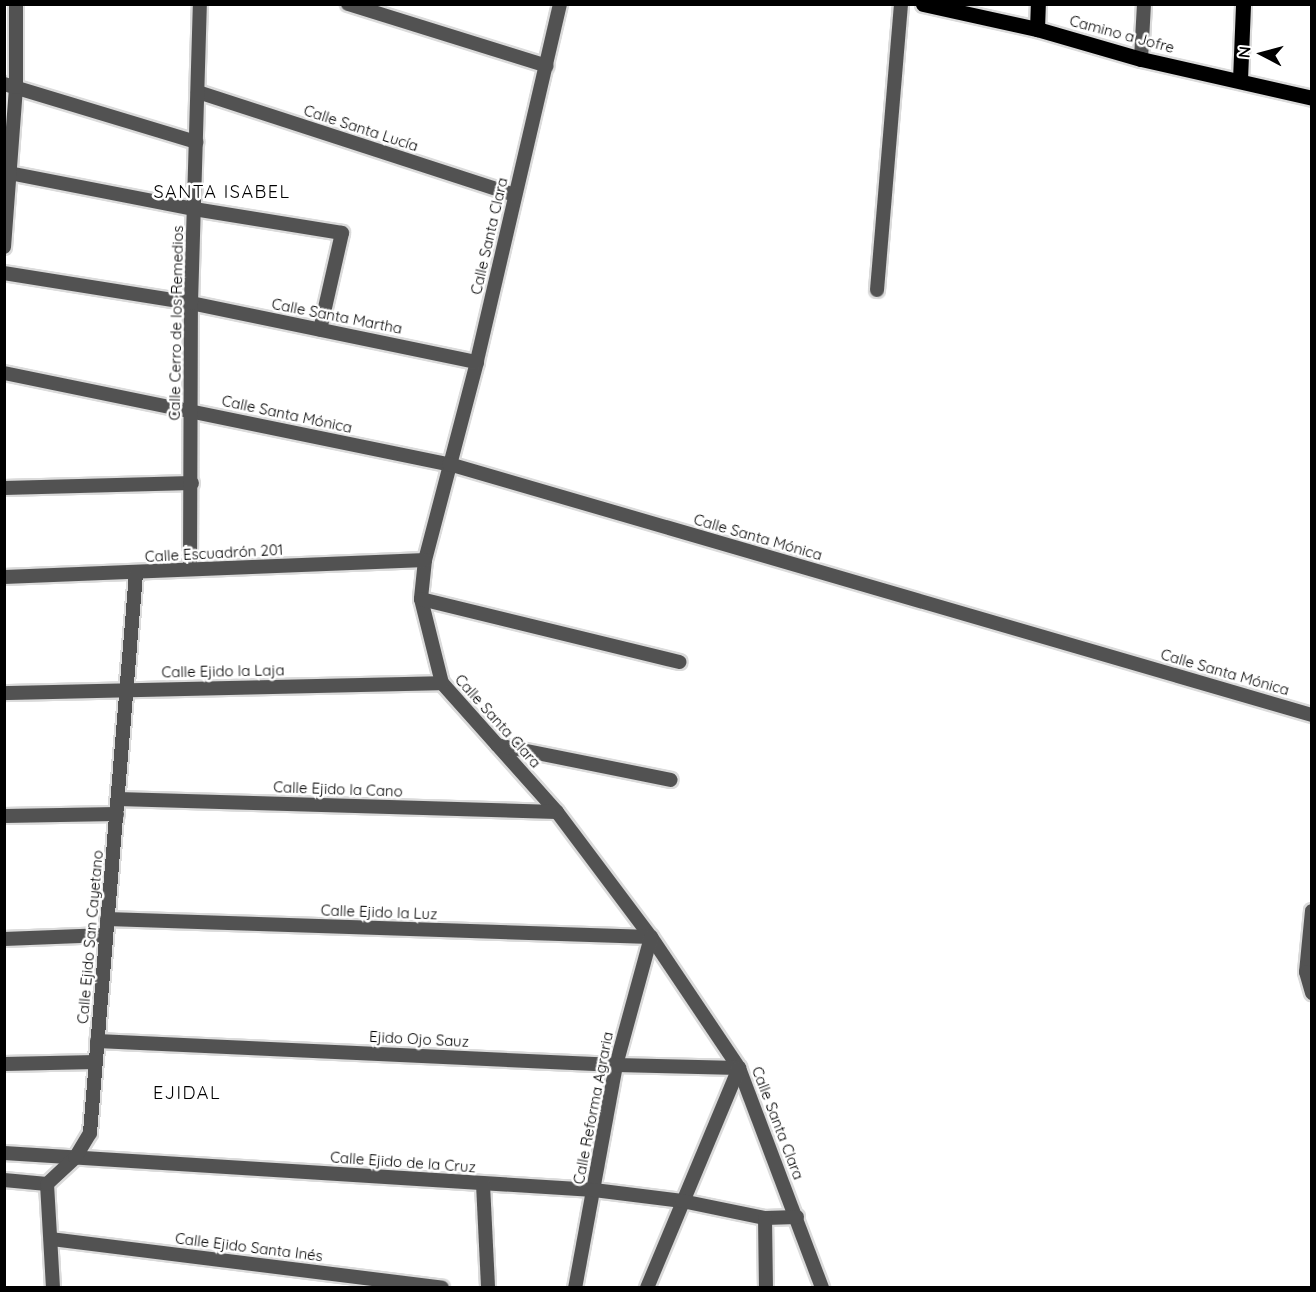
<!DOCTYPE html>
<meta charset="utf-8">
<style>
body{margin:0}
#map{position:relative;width:1316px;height:1292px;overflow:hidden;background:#fff;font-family:Quicksand,sans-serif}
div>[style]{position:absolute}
.roads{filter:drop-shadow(2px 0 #dbdbdb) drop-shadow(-2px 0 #dbdbdb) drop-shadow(0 2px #dbdbdb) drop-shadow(0 -2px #dbdbdb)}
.minor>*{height:14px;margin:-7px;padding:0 7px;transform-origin:7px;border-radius:7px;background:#525252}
.major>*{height:15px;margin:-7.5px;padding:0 7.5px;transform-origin:7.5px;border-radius:7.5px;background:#000}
span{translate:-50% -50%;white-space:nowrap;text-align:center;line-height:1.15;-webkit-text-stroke:5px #fff;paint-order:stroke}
.street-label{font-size:15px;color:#000}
.quarter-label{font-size:18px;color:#000;letter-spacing:1.5px}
.frame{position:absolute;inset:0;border:6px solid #000;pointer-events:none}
.north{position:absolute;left:1232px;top:24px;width:60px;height:60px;-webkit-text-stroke:4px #fff;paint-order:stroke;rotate:276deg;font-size:16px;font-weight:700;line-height:24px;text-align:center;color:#000}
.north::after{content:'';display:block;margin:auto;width:21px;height:27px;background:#000;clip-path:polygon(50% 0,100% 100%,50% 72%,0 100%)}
</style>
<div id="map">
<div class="roads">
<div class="minor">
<div style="left:348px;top:4px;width:208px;rotate:17.3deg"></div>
<div style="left:560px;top:4px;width:367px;rotate:103.1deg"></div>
<div style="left:477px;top:362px;width:205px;rotate:104.7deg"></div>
<div style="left:425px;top:560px;width:39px;rotate:96deg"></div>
<div style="left:421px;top:599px;width:87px;rotate:76deg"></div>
<div style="left:442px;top:683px;width:173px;rotate:48.3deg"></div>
<div style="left:557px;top:812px;width:156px;rotate:53.1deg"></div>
<div style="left:651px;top:937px;width:158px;rotate:56.1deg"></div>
<div style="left:739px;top:1068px;width:235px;rotate:69.3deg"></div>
<div style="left:1141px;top:59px;width:55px;rotate:-86.9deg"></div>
<div style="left:4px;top:84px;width:201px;rotate:16.8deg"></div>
<div style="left:198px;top:92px;width:333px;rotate:18deg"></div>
<div style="left:4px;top:172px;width:194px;rotate:11deg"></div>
<div style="left:194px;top:209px;width:150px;rotate:9.2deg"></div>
<div style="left:342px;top:233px;width:99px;rotate:102.8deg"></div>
<div style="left:4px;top:247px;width:160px;rotate:-85.7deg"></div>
<div style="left:16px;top:87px;width:83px;rotate:-90deg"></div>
<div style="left:4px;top:273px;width:189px;rotate:9.1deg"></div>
<div style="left:191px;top:303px;width:292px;rotate:11.7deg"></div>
<div style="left:877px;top:290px;width:287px;rotate:-85.2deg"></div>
<div style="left:4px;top:373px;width:454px;rotate:11.6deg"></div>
<div style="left:449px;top:464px;width:899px;rotate:16.22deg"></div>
<div style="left:4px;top:488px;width:188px;rotate:-1.5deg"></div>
<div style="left:190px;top:569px;width:266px;rotate:-89.8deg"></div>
<div style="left:191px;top:303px;width:299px;rotate:-88.3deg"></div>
<div style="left:4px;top:577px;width:421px;rotate:-2.3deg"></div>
<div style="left:421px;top:599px;width:266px;rotate:13.7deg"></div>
<div style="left:4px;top:693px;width:438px;rotate:-1.3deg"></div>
<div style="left:497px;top:745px;width:177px;rotate:11.4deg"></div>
<div style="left:118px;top:799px;width:439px;rotate:1.7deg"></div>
<div style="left:4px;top:816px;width:113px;rotate:-1deg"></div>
<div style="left:1312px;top:911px;width:61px;rotate:95.6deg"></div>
<div style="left:1306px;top:972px;width:22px;rotate:74deg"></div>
<div style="left:107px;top:919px;width:544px;rotate:1.9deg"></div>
<div style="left:651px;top:937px;width:133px;rotate:105.3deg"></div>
<div style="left:616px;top:1065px;width:227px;rotate:100.4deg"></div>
<div style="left:4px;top:939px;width:102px;rotate:-2.2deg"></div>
<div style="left:97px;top:1041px;width:520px;rotate:2.65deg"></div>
<div style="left:616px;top:1065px;width:123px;rotate:1.4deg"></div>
<div style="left:739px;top:1068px;width:238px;rotate:112.7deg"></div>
<div style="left:4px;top:1064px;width:92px;rotate:-1.2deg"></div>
<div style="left:4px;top:1153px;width:591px;rotate:3.59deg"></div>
<div style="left:594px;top:1190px;width:89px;rotate:7.1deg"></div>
<div style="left:682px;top:1201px;width:85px;rotate:11.6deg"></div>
<div style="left:765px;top:1218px;width:32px;rotate:-2deg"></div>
<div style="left:4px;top:1180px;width:43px;rotate:5.3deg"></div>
<div style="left:483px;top:1184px;width:104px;rotate:87.2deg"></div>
<div style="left:765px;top:1218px;width:70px;rotate:89.2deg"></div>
<div style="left:51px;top:1239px;width:394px;rotate:7.1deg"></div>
<div style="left:53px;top:1288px;width:104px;rotate:-93.3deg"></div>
<div style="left:47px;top:1184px;width:38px;rotate:-43deg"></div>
<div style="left:75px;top:1158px;width:29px;rotate:-59deg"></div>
<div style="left:90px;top:1133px;width:562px;rotate:-85.3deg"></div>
</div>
<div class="major">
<div style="left:923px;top:4px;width:117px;rotate:12.4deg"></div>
<div style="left:1037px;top:29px;width:108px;rotate:16.1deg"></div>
<div style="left:1141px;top:59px;width:175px;rotate:12.8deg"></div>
<div style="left:1037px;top:29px;width:25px;rotate:-88deg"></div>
<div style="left:1240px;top:80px;width:76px;rotate:-87.7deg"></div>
</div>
</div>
<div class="street-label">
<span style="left:1122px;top:34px;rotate:15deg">Camino a Jofre</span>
<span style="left:361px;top:128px;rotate:18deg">Calle Santa Lucía</span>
<span style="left:489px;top:236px;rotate:-77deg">Calle Santa Clara</span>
<span style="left:337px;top:316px;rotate:11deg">Calle Santa Martha</span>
<span style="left:176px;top:323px;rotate:-89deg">Calle Cerro de los Remedios</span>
<span style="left:287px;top:414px;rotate:12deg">Calle Santa Mónica</span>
<span style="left:758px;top:537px;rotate:16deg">Calle Santa Mónica</span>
<span style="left:214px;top:553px;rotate:-3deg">Calle Escuadrón 201</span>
<span style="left:223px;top:671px;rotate:-1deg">Calle Ejido la Laja</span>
<span style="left:1225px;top:672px;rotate:16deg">Calle Santa Mónica</span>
<span style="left:498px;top:721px;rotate:48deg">Calle Santa Clara</span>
<span style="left:338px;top:789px;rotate:2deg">Calle Ejido la Cano</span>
<span style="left:379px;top:912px;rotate:2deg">Calle Ejido la Luz</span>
<span style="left:90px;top:937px;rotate:-85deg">Calle Ejido San Cayetano</span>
<span style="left:419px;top:1039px;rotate:3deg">Ejido Ojo Sauz</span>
<span style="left:593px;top:1108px;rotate:-79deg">Calle Reforma Agraria</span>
<span style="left:778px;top:1123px;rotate:69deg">Calle Santa Clara</span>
<span style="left:403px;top:1162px;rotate:4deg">Calle Ejido de la Cruz</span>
<span style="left:249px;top:1247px;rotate:7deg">Calle Ejido Santa Inés</span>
</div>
<div class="quarter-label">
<span style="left:222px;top:192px">SANTA ISABEL</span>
<span style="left:187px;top:1093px">EJIDAL</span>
</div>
<div class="frame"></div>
<div class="north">N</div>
</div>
